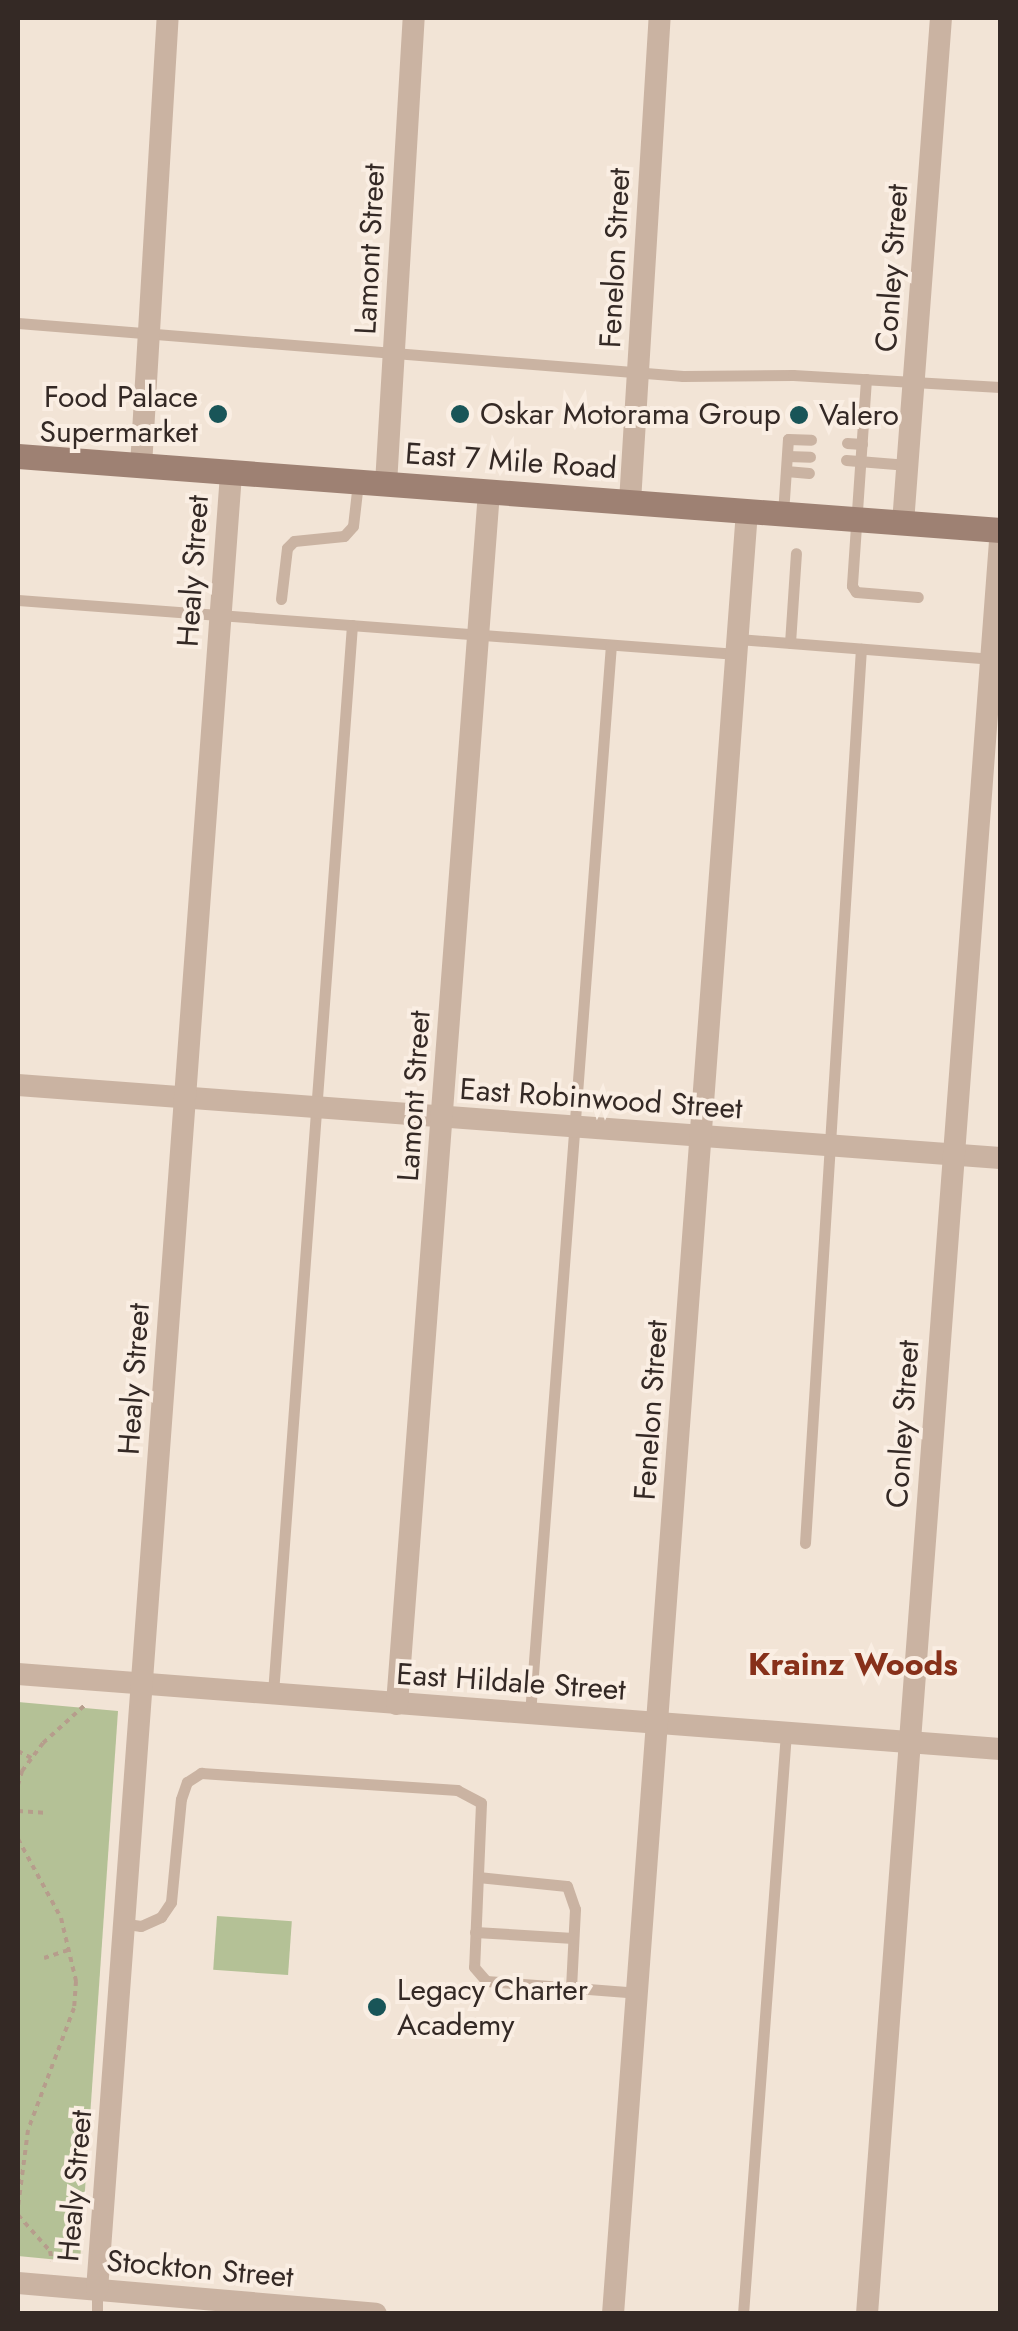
<!DOCTYPE html>
<style>
body{margin:0}
#map{position:relative;width:1018px;height:2331px;overflow:hidden;background:#f2e4d6;font-family:Jost,sans-serif}
div>[style]{position:absolute}
.green>*{inset:0;background:#b4c196;transform-origin:0 0}
.path>*{height:4px;margin-top:-2px;transform-origin:0;background:repeating-linear-gradient(90deg,#b69d8c 0 5px,transparent 0 10px)}
.lane>*{height:11px;margin:-5.5px;padding:0 5.5px;transform-origin:5.5px;border-radius:5.5px;background:#cab3a2}
.street>*{height:22px;margin:-11px;padding:0 11px;transform-origin:11px;border-radius:11px;background:#cab3a2}
.secondary>*{height:25px;margin:-12.5px;padding:0 12.5px;transform-origin:12.5px;border-radius:12.5px;background:#9e8173}
.dots>*{width:28px;height:28px;translate:-50% -50%;box-sizing:border-box;border:5px solid #faeee3;border-radius:50%}
span{translate:-50% -50%;white-space:nowrap;text-align:center;line-height:1.15;-webkit-text-stroke:8px #faeee3;paint-order:stroke}
.street-label{font-size:30px;color:#342925}
.poi-label{font-size:30px;color:#342925}
.right{translate:-100% -50%;text-align:right}
.left{translate:0 -50%;text-align:left}
.neighbourhood-label{font-size:32px;color:#87301a;font-weight:700}
.frame{position:absolute;inset:0;border:20px solid #342925;pointer-events:none}
</style>
<div id="map">
<div class="green">
<div style="clip-path:polygon(18px 1702px,118px 1711px,80px 2262px,18px 2256px)"></div>
<div style="left:217px;top:1916px;width:75px;height:54px;rotate:4deg"></div>
</div>
<div class="path">
<div style="left:18px;top:1751px;width:15px;rotate:28deg"></div>
<div style="left:18px;top:1785px;width:15px;rotate:-74deg"></div>
<div style="left:22px;top:1771px;width:35px;rotate:-53deg"></div>
<div style="left:43px;top:1743px;width:58px;rotate:-42.2deg"></div>
<div style="left:18px;top:1811px;width:26px;rotate:4deg"></div>
<div style="left:18px;top:1839px;width:90px;rotate:61.4deg"></div>
<div style="left:61px;top:1918px;width:65px;rotate:76.6deg"></div>
<div style="left:76px;top:1981px;width:27px;rotate:94deg"></div>
<div style="left:74px;top:2008px;width:130px;rotate:110.7deg"></div>
<div style="left:28px;top:2130px;width:78px;rotate:97.4deg"></div>
<div style="left:44px;top:1958px;width:26px;rotate:-18deg"></div>
<div style="left:18px;top:2215px;width:48px;rotate:48.4deg"></div>
<div style="left:50px;top:2251px;width:10px;rotate:79deg"></div>
</div>
<div class="lane">
<div style="left:18px;top:323px;width:667px;rotate:4.56deg"></div>
<div style="left:683px;top:376px;width:110px;rotate:-0.5deg"></div>
<div style="left:793px;top:375px;width:207px;rotate:3.3deg"></div>
<div style="left:866px;top:379px;width:207px;rotate:93.9deg"></div>
<div style="left:852px;top:586px;width:7px;rotate:56deg"></div>
<div style="left:856px;top:592px;width:62px;rotate:4.6deg"></div>
<div style="left:847px;top:443px;width:15px;rotate:4deg"></div>
<div style="left:787px;top:456px;width:23px;rotate:2deg"></div>
<div style="left:846px;top:460px;width:62px;rotate:4.6deg"></div>
<div style="left:786px;top:471px;width:23px;rotate:5deg"></div>
<div style="left:783px;top:514px;width:75px;rotate:-86.2deg"></div>
<div style="left:788px;top:439px;width:23px;rotate:2deg"></div>
<div style="left:281px;top:599px;width:51px;rotate:-83.3deg"></div>
<div style="left:287px;top:548px;width:10px;rotate:-45deg"></div>
<div style="left:294px;top:541px;width:50px;rotate:-5.7deg"></div>
<div style="left:344px;top:536px;width:13px;rotate:-48deg"></div>
<div style="left:353px;top:526px;width:44px;rotate:-83.5deg"></div>
<div style="left:18px;top:600px;width:721px;rotate:4.3deg"></div>
<div style="left:738px;top:639px;width:256px;rotate:4.5deg"></div>
<div style="left:790px;top:643px;width:90px;rotate:-86.2deg"></div>
<div style="left:805px;top:1543px;width:896px;rotate:-86.42deg"></div>
<div style="left:273px;top:1693px;width:1071px;rotate:-85.77deg"></div>
<div style="left:530px;top:1714px;width:1072px;rotate:-85.67deg"></div>
<div style="left:478px;top:1877px;width:89px;rotate:5.8deg"></div>
<div style="left:567px;top:1886px;width:24px;rotate:71deg"></div>
<div style="left:575px;top:1909px;width:79px;rotate:92.9deg"></div>
<div style="left:127px;top:1924px;width:14px;rotate:8deg"></div>
<div style="left:141px;top:1926px;width:22px;rotate:-24deg"></div>
<div style="left:161px;top:1917px;width:18px;rotate:-56deg"></div>
<div style="left:171px;top:1902px;width:103px;rotate:-84.5deg"></div>
<div style="left:181px;top:1799px;width:18px;rotate:-71deg"></div>
<div style="left:187px;top:1782px;width:17px;rotate:-33deg"></div>
<div style="left:201px;top:1773px;width:257px;rotate:3.8deg"></div>
<div style="left:457px;top:1790px;width:27px;rotate:28deg"></div>
<div style="left:481px;top:1803px;width:164px;rotate:92.4deg"></div>
<div style="left:474px;top:1967px;width:18px;rotate:49deg"></div>
<div style="left:486px;top:1981px;width:151px;rotate:4.5deg"></div>
<div style="left:475px;top:1932px;width:98px;rotate:3.5deg"></div>
<div style="left:97px;top:2290px;width:24px;rotate:90deg"></div>
<div style="left:743px;top:2314px;width:583px;rotate:-85.77deg"></div>
</div>
<div class="street">
<div style="left:141px;top:466px;width:449px;rotate:-86.6deg"></div>
<div style="left:386px;top:484px;width:467px;rotate:-86.6deg"></div>
<div style="left:630px;top:502px;width:485px;rotate:-86.5deg"></div>
<div style="left:903px;top:523px;width:506px;rotate:-85.7deg"></div>
<div style="left:18px;top:1085px;width:985px;rotate:4.25deg"></div>
<div style="left:18px;top:1674px;width:985px;rotate:4.37deg"></div>
<div style="left:397px;top:1704px;width:1215px;rotate:-85.66deg"></div>
<div style="left:18px;top:2283px;width:359px;rotate:4.9deg"></div>
<div style="left:97px;top:2290px;width:1823px;rotate:-85.78deg"></div>
<div style="left:613px;top:2314px;width:1808px;rotate:-85.75deg"></div>
<div style="left:867px;top:2314px;width:1780px;rotate:-85.71deg"></div>
</div>
<div class="secondary">
<div style="left:18px;top:456px;width:985px;rotate:4.31deg"></div>
</div>
<div class="dots">
<div style="left:218px;top:414px;background:#195558"></div>
<div style="left:460px;top:414px;background:#195558"></div>
<div style="left:799px;top:415px;background:#195558"></div>
<div style="left:377px;top:2007px;background:#195558"></div>
</div>
<div class="street-label">
<span style="left:370px;top:249px;rotate:-87deg">Lamont Street</span>
<span style="left:615px;top:258px;rotate:-87deg">Fenelon Street</span>
<span style="left:892px;top:268px;rotate:-86deg">Conley Street</span>
<span style="left:511px;top:461px;rotate:4deg">East 7 Mile Road</span>
<span style="left:193px;top:571px;rotate:-86deg">Healy Street</span>
<span style="left:414px;top:1096px;rotate:-86deg">Lamont Street</span>
<span style="left:601px;top:1099px;rotate:4deg">East Robinwood Street</span>
<span style="left:134px;top:1379px;rotate:-86deg">Healy Street</span>
<span style="left:651px;top:1410px;rotate:-86deg">Fenelon Street</span>
<span style="left:903px;top:1424px;rotate:-86deg">Conley Street</span>
<span style="left:511px;top:1682px;rotate:4deg">East Hildale Street</span>
<span style="left:75px;top:2186px;rotate:-85deg">Healy Street</span>
<span style="left:200px;top:2269px;rotate:5deg">Stockton Street</span>
</div>
<div class="poi-label">
<span class="right" style="left:198px;top:414px">Food Palace<br>Supermarket</span>
<span class="left" style="left:480px;top:414px">Oskar Motorama Group</span>
<span class="left" style="left:819px;top:415px">Valero</span>
<span class="left" style="left:397px;top:2007px">Legacy Charter<br>Academy</span>
</div>
<div class="neighbourhood-label">
<span style="left:853px;top:1664px">Krainz Woods</span>
</div>
<div class="frame"></div>
</div>
